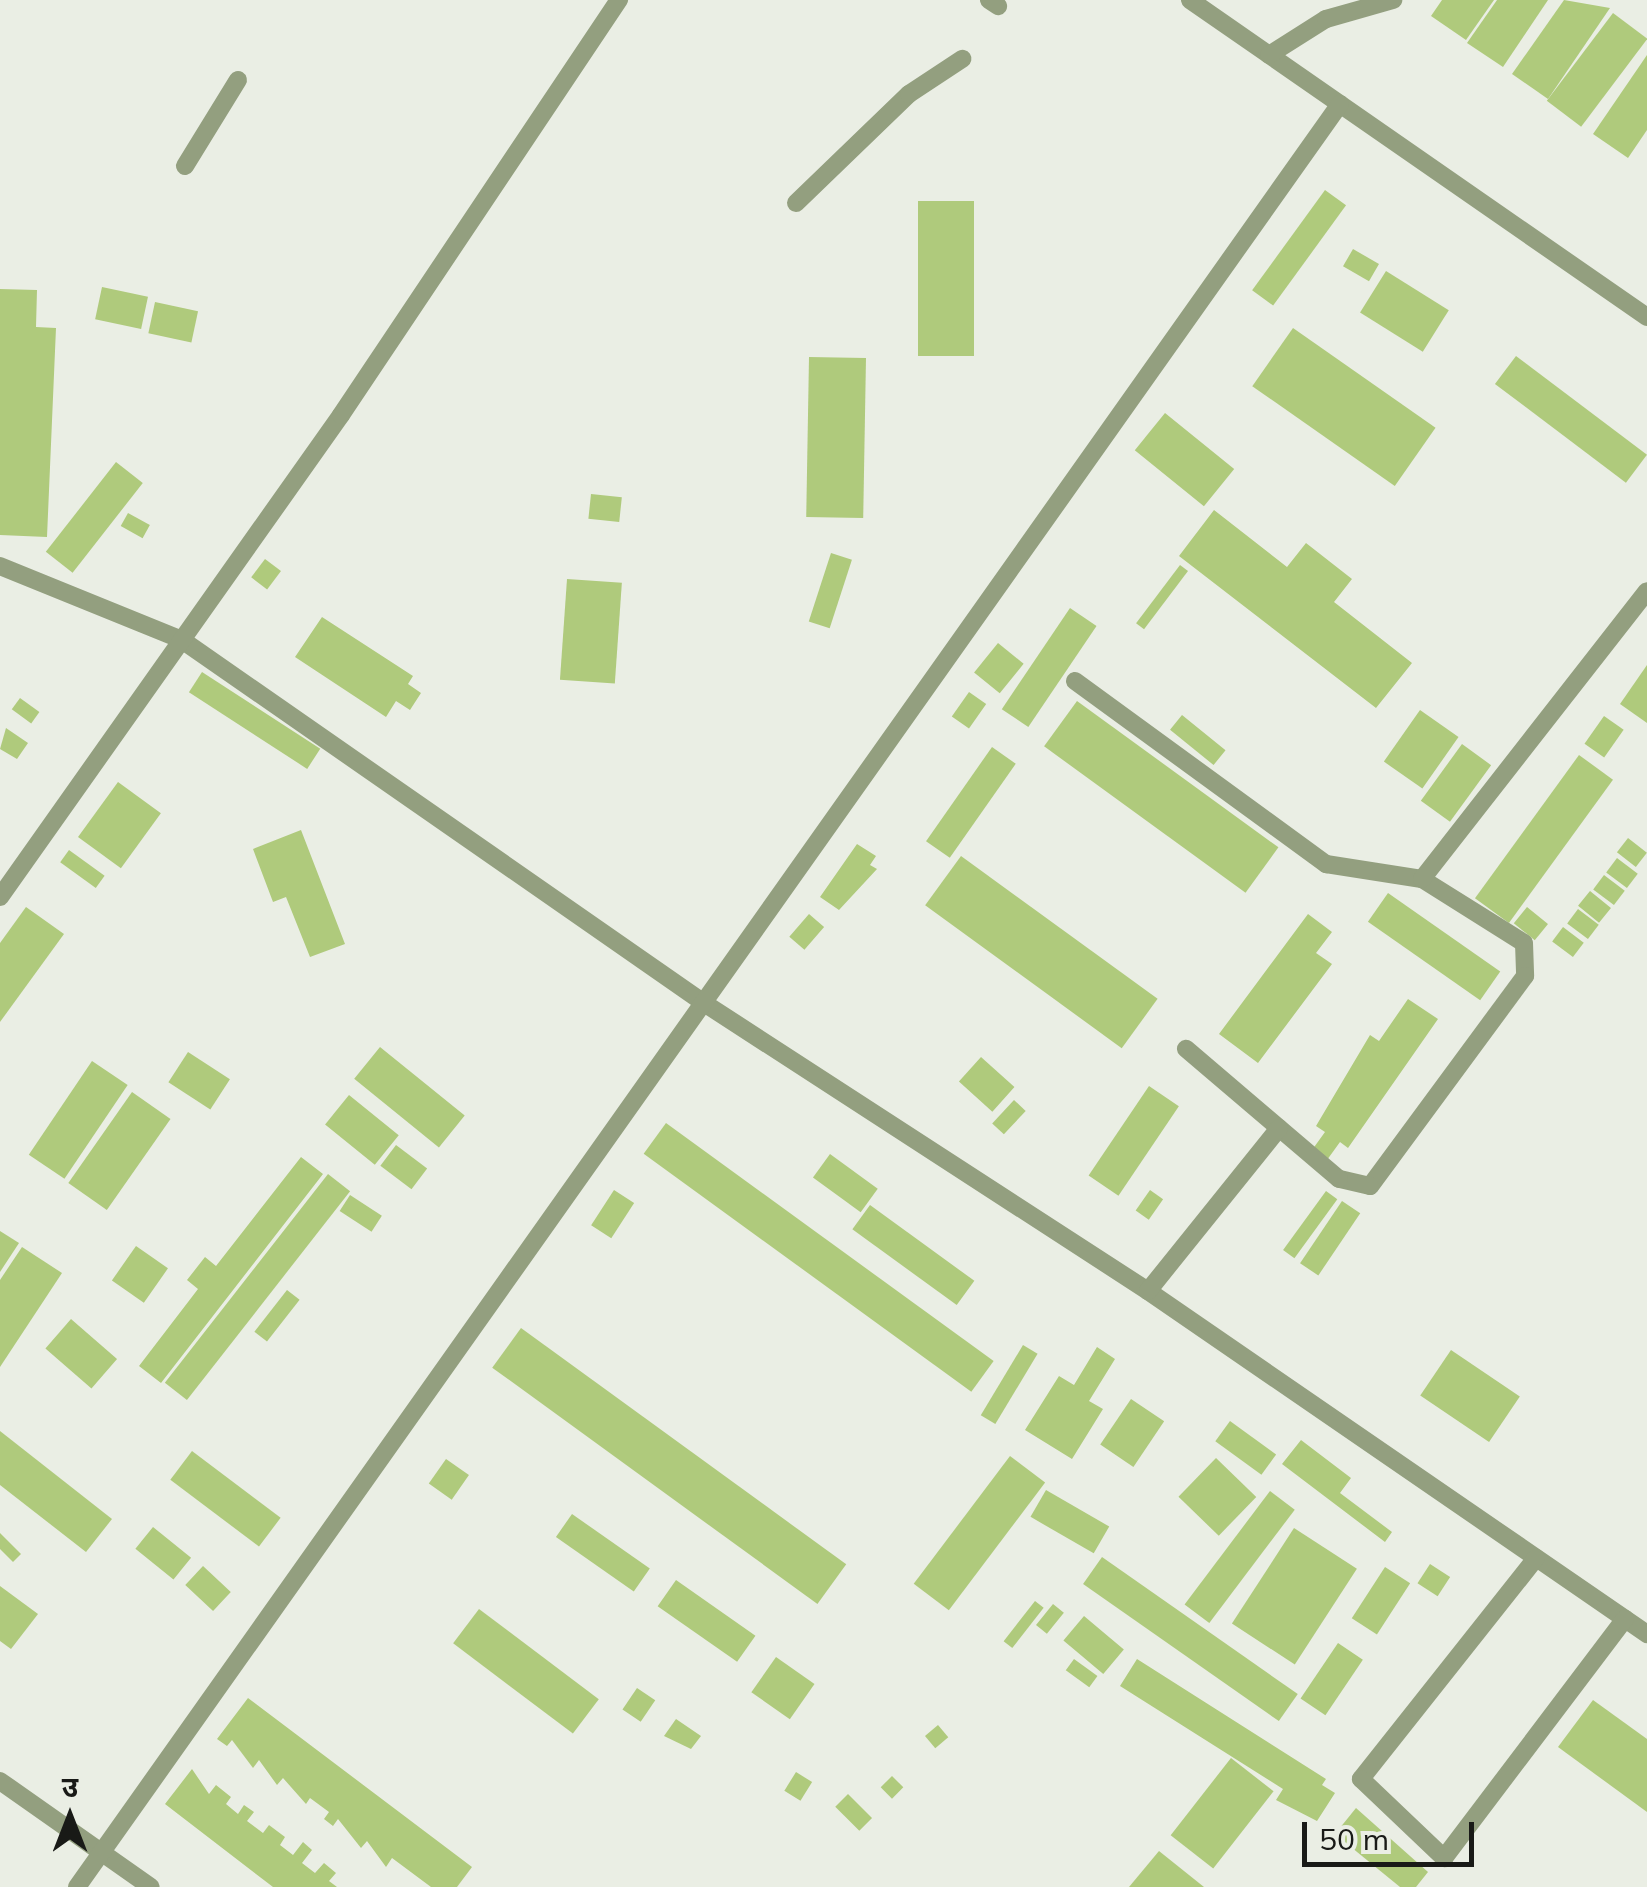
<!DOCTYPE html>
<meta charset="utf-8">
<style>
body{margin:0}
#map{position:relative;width:1647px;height:1887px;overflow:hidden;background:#eaeee4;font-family:Mulish,"Noto Sans Devanagari",sans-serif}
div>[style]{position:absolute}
.building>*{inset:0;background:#afca7c;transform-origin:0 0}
.minor>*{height:18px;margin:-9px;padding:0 9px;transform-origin:9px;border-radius:9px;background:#939f7f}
span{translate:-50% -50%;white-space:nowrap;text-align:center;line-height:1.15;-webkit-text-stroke:9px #eaeee4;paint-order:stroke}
.north{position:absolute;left:20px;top:1767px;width:100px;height:100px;-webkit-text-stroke:8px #eaeee4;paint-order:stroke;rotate:0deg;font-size:28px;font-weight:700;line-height:40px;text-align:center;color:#191a17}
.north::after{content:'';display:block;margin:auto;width:35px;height:45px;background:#191a17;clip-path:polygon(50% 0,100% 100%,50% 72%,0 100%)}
.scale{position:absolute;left:1302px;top:1822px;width:172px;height:45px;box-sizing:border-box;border:5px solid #191a17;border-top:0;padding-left:12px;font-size:30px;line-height:35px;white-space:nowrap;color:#191a17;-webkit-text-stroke:8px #eaeee4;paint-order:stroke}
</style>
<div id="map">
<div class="building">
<div style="clip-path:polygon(1442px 0,1494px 0,1466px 40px,1431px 16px)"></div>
<div style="clip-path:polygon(1497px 0,1548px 0,1503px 67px,1467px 43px)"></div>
<div style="clip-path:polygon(1564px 0,1610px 8px,1548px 99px,1512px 74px)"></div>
<div style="left:1613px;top:13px;width:43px;height:110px;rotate:37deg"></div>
<div style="clip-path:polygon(1647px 55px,1647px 130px,1628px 158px,1593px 134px)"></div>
<div style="left:1325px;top:190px;width:26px;height:124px;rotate:36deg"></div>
<div style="left:974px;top:201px;width:155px;height:56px;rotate:90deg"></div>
<div style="left:1353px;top:249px;width:30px;height:20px;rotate:30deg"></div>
<div style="left:1386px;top:271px;width:74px;height:49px;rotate:32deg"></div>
<div style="left:102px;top:287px;width:47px;height:33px;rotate:12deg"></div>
<div style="clip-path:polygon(0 289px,37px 290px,36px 327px,56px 328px,47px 537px,0 535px)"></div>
<div style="left:155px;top:302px;width:44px;height:32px;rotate:12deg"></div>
<div style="left:1293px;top:328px;width:174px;height:71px;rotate:35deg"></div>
<div style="left:1516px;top:356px;width:164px;height:35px;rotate:37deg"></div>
<div style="left:809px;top:357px;width:57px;height:160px;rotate:1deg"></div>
<div style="left:1165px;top:413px;width:89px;height:48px;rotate:39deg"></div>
<div style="left:116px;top:462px;width:34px;height:114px;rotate:38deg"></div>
<div style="left:591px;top:494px;width:31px;height:25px;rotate:6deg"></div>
<div style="clip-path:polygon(1214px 510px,1287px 567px,1306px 543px,1352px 579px,1334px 602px,1412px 663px,1376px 708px,1179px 556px)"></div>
<div style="left:128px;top:513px;width:25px;height:15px;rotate:29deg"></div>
<div style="left:831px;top:553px;width:22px;height:72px;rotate:18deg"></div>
<div style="left:265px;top:559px;width:20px;height:23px;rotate:37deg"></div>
<div style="left:1180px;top:565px;width:10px;height:73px;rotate:37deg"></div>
<div style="left:567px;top:579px;width:55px;height:101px;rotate:4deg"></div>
<div style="left:1070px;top:608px;width:32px;height:122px;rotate:34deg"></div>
<div style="clip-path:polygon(322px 617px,413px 676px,408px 684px,421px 693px,410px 710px,396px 701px,386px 717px,295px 657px)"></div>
<div style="left:998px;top:643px;width:33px;height:38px;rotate:39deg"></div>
<div style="clip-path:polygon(1647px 665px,1647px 723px,1620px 704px)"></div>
<div style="left:202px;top:672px;width:141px;height:24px;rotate:33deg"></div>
<div style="left:969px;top:692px;width:21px;height:30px;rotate:35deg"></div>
<div style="left:20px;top:698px;width:24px;height:14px;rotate:36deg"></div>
<div style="left:1077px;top:701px;width:249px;height:56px;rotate:36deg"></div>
<div style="left:1420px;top:710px;width:47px;height:63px;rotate:35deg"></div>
<div style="left:1182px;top:715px;width:56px;height:19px;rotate:39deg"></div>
<div style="left:1604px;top:716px;width:24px;height:34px;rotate:35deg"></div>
<div style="clip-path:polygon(6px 728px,28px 743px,17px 759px,0 749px)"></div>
<div style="left:1462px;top:744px;width:36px;height:70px;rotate:36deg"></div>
<div style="left:992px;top:747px;width:29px;height:115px;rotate:35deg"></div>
<div style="left:1579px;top:755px;width:42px;height:177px;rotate:36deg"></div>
<div style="left:118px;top:782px;width:53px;height:68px;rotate:36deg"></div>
<div style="clip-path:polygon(301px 830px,345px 944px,310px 957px,286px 897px,273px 902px,253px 849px)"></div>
<div style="left:1628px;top:838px;width:24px;height:18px;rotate:38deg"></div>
<div style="clip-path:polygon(857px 844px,876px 856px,870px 865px,877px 869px,839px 910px,820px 897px)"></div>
<div style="left:69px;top:850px;width:44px;height:15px;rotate:36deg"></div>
<div style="left:961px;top:856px;width:243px;height:61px;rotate:36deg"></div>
<div style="left:1617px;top:858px;width:26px;height:18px;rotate:37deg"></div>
<div style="left:1604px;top:875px;width:26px;height:18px;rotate:37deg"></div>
<div style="left:1590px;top:891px;width:27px;height:19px;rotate:39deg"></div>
<div style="left:1388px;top:893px;width:137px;height:35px;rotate:35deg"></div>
<div style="clip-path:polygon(26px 907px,64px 934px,0 1022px,0 943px)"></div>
<div style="left:1527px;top:907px;width:27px;height:21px;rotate:39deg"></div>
<div style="left:1578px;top:909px;width:26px;height:18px;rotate:37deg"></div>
<div style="left:809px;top:914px;width:20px;height:30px;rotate:41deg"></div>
<div style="clip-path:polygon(1308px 914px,1332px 932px,1316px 953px,1332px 964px,1258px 1063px,1219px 1034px)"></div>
<div style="left:1563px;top:927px;width:26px;height:18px;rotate:37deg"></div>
<div style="clip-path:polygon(1408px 999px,1438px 1019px,1348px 1148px,1340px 1142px,1327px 1160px,1312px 1150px,1325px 1132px,1316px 1126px,1370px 1035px,1379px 1041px)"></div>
<div style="left:380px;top:1047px;width:109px;height:41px;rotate:39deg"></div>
<div style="left:188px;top:1052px;width:50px;height:36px;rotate:33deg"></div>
<div style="left:981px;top:1057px;width:45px;height:33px;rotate:42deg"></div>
<div style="left:92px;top:1061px;width:43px;height:113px;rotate:34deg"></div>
<div style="left:1149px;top:1086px;width:36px;height:108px;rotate:34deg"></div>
<div style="left:132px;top:1092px;width:47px;height:111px;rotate:35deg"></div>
<div style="left:349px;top:1095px;width:64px;height:38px;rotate:39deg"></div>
<div style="left:1014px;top:1100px;width:16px;height:32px;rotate:43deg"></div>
<div style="left:666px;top:1123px;width:405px;height:38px;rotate:36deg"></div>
<div style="left:396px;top:1145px;width:39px;height:26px;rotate:37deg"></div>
<div style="left:830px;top:1154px;width:59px;height:29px;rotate:36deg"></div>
<div style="clip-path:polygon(301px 1157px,323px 1174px,161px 1383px,139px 1366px,198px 1289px,187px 1280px,205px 1257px,216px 1266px)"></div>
<div style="left:328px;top:1174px;width:28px;height:265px;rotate:38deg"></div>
<div style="left:614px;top:1190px;width:24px;height:42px;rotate:33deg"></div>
<div style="left:1150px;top:1190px;width:16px;height:25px;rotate:35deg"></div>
<div style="left:1326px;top:1191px;width:14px;height:73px;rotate:36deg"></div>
<div style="left:350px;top:1195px;width:38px;height:19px;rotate:33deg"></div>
<div style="left:1342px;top:1201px;width:22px;height:75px;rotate:34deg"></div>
<div style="left:870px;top:1205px;width:129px;height:30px;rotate:36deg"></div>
<div style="clip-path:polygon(0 1231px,19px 1243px,0 1272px)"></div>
<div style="left:136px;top:1246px;width:39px;height:42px;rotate:35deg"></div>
<div style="clip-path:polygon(22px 1247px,62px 1273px,0 1367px,0 1280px)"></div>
<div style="left:287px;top:1290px;width:16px;height:53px;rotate:38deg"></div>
<div style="left:71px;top:1319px;width:61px;height:39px;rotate:41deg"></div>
<div style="left:521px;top:1328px;width:402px;height:49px;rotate:36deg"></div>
<div style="left:1023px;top:1345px;width:17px;height:82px;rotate:31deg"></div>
<div style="clip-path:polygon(1097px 1347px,1115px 1359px,1089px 1401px,1103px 1409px,1072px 1459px,1025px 1430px,1059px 1376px,1074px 1385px)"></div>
<div style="left:1451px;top:1350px;width:83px;height:55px;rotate:34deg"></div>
<div style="left:1131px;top:1399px;width:40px;height:55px;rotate:34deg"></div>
<div style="left:1230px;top:1421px;width:57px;height:25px;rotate:36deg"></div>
<div style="clip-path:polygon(0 1431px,112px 1519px,86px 1552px,0 1485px)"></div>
<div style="clip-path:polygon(1301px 1440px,1351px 1478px,1340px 1493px,1392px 1532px,1385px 1542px,1282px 1464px)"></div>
<div style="left:192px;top:1451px;width:111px;height:36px;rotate:37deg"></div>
<div style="left:1010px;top:1456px;width:44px;height:160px;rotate:37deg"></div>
<div style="left:1216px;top:1458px;width:56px;height:54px;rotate:44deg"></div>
<div style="left:446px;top:1459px;width:28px;height:30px;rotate:35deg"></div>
<div style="left:1046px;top:1490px;width:73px;height:31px;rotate:30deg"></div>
<div style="left:1270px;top:1491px;width:31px;height:142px;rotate:37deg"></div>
<div style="left:572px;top:1514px;width:95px;height:28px;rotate:35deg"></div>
<div style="left:153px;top:1527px;width:49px;height:28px;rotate:39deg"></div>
<div style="left:1294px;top:1528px;width:75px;height:114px;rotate:33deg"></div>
<div style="clip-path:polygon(0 1533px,21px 1554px,13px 1562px,0 1549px)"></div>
<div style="left:1102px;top:1557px;width:239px;height:33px;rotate:35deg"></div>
<div style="left:1430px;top:1564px;width:24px;height:23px;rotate:33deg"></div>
<div style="left:203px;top:1566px;width:38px;height:26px;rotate:43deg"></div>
<div style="left:1385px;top:1567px;width:30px;height:61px;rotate:33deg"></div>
<div style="left:676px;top:1580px;width:97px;height:32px;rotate:35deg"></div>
<div style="clip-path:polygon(0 1586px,38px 1614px,11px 1649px,0 1641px)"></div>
<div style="left:1035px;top:1601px;width:11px;height:51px;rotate:38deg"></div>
<div style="left:1053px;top:1604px;width:14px;height:27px;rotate:39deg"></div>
<div style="left:479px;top:1609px;width:150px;height:43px;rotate:37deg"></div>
<div style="left:1084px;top:1616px;width:52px;height:32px;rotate:40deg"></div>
<div style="left:1338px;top:1643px;width:30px;height:67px;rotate:34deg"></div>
<div style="left:776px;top:1657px;width:47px;height:43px;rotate:35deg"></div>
<div style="left:1074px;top:1659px;width:29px;height:14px;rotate:36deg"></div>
<div style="clip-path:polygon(1137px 1659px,1326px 1779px,1322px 1785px,1335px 1793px,1317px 1821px,1276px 1800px,1283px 1789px,1120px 1686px)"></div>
<div style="left:637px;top:1688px;width:22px;height:26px;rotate:34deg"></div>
<div style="clip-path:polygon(248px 1698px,472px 1867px,457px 1887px,431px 1887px,392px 1858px,386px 1867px,367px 1841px,361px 1848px,338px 1819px,333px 1826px,324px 1819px,329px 1812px,310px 1798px,306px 1804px,283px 1778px,277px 1785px,259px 1760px,253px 1768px,232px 1740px,227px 1746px,217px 1739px)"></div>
<div style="clip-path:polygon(1593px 1700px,1647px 1739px,1647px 1812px,1558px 1747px)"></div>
<div style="clip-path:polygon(676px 1719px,701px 1736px,691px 1749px,664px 1736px)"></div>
<div style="left:938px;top:1725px;width:16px;height:17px;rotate:50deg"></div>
<div style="left:1231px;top:1758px;width:54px;height:98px;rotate:38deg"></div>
<div style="clip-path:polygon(192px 1769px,209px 1794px,216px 1785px,231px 1797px,226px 1804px,238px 1814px,244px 1805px,254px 1812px,247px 1821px,263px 1833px,269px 1825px,285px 1837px,280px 1845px,293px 1855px,303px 1842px,312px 1850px,302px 1863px,315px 1873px,324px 1863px,336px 1873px,329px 1881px,337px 1887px,273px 1887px,165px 1804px)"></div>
<div style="left:796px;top:1772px;width:19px;height:22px;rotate:32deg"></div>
<div style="left:892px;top:1776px;width:16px;height:16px;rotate:45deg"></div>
<div style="left:848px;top:1794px;width:34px;height:18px;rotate:45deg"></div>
<div style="clip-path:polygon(1356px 1808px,1428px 1872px,1416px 1887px,1400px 1887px,1335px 1834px)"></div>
<div style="clip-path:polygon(1159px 1851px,1204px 1887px,1129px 1887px)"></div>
</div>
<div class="minor">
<div style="left:989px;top:0;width:11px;rotate:34deg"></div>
<div style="left:1190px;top:0;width:556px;rotate:34.75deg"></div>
<div style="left:1269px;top:55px;width:67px;rotate:-32.3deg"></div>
<div style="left:1326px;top:19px;width:70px;rotate:-15.8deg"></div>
<div style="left:185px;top:166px;width:101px;rotate:-58.4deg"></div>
<div style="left:796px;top:203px;width:157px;rotate:-44deg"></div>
<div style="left:909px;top:94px;width:64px;rotate:-33.4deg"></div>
<div style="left:0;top:566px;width:196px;rotate:22.1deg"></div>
<div style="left:182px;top:640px;width:636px;rotate:34.81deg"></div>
<div style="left:704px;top:1003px;width:529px;rotate:32.97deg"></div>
<div style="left:1148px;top:1291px;width:606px;rotate:34.5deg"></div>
<div style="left:1075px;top:681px;width:311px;rotate:36.1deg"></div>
<div style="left:1326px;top:864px;width:97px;rotate:8.9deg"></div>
<div style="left:1422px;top:879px;width:120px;rotate:32.1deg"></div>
<div style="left:1524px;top:943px;width:33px;rotate:88deg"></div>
<div style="left:1525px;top:976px;width:261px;rotate:126.4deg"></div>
<div style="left:1370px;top:1186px;width:32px;rotate:-167deg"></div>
<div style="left:1339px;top:1179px;width:201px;rotate:-139.6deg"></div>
<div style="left:1422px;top:879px;width:365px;rotate:-52deg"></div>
<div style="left:0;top:897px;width:590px;rotate:-54.72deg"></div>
<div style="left:341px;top:415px;width:500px;rotate:-56.2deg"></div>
<div style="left:1148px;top:1291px;width:209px;rotate:-51.2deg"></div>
<div style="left:1536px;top:1558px;width:282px;rotate:128.4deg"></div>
<div style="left:1361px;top:1779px;width:115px;rotate:43.6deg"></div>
<div style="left:1444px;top:1858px;width:300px;rotate:-52.9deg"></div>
<div style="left:0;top:1781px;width:184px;rotate:35.1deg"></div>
<div style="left:77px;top:1887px;width:2185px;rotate:-54.69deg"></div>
</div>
<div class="north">उ</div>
<div class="scale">50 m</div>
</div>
